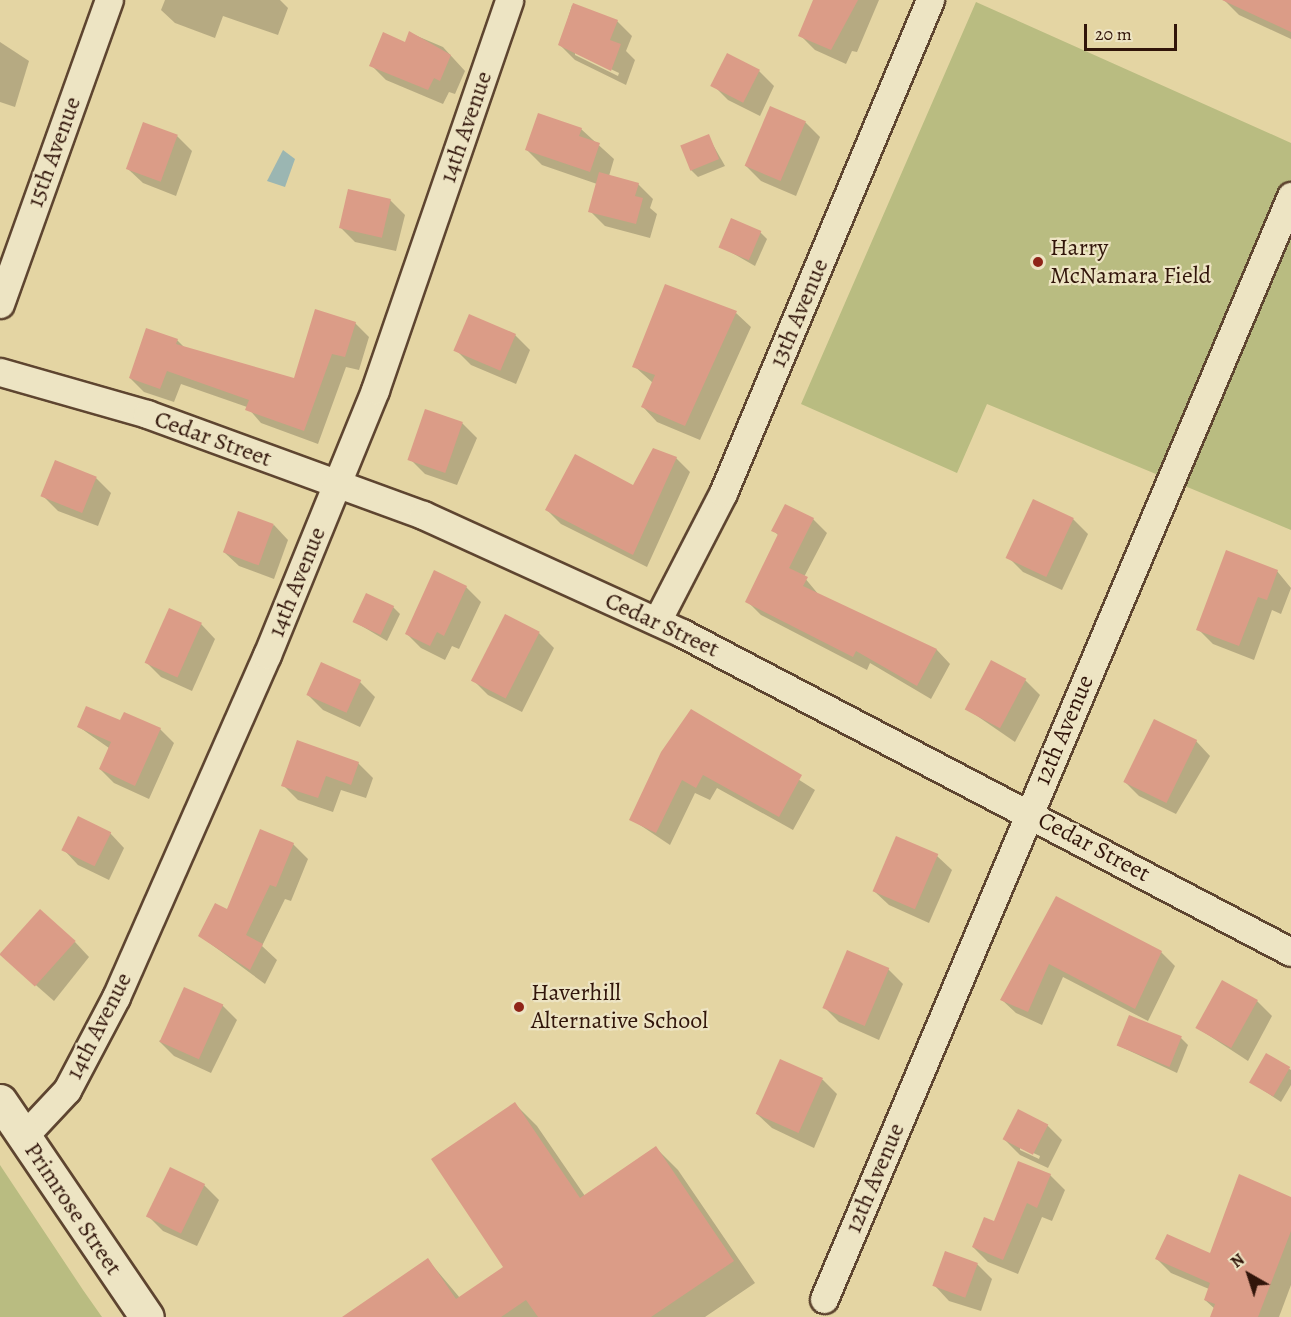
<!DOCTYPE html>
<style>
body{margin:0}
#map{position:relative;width:1291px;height:1317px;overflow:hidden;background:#e4d5a3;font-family:Alegreya,serif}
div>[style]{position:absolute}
.green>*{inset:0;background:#b9bc81}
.water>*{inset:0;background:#9bb6b2}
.shadow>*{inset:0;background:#0003}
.building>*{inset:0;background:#db9c87;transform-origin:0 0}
.roads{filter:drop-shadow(2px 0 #5e4530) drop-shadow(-2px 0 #5e4530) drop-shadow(0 2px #5e4530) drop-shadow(0 -2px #5e4530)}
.minor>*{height:27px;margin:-13.5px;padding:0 13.5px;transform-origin:13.5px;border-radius:13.5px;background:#ede4c3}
.secondary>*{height:33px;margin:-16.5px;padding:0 16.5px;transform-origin:16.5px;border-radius:16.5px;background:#ede4c3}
.dots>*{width:16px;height:16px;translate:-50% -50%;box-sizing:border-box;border:3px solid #ede4c3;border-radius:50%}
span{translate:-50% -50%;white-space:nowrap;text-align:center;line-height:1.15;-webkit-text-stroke:4.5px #ede4c3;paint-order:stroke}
.street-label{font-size:24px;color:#31150a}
.poi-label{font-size:24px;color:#31150a}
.left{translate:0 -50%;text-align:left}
.north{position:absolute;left:1219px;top:1245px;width:60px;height:60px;-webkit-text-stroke:4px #ede4c3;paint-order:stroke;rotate:321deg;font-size:16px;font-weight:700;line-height:24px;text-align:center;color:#31150a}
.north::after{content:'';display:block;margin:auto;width:21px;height:27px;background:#31150a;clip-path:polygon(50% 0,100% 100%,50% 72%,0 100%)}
.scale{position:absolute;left:1084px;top:24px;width:93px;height:27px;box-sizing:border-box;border:3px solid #31150a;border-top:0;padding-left:8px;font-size:18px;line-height:21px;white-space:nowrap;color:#31150a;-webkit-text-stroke:4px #ede4c3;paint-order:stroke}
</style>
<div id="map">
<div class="green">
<div style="clip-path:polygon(976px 2px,1291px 143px,1291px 530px,987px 404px,957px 473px,801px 404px)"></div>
<div style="clip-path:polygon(0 1165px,83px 1290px,102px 1317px,0 1317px)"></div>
</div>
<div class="water">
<div style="clip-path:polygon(283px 150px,295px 159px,285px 187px,267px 181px)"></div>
</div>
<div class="shadow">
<div style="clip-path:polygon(165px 0,280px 0,288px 8px,278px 35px,223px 16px,215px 38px,175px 23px,161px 10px)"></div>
<div style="clip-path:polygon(815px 0,879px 0,857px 52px,852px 51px,846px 64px,815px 50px,800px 35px)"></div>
<div style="clip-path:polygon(1224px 0,1291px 0,1291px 39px,1239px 15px)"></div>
<div style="clip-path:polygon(evenodd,572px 5px,617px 21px,632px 36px,626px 51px,635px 60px,626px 85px,575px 60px,560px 45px,572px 5px,575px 52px,619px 73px,618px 76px,575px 55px,575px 52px)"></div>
<div style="clip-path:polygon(410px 33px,443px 47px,465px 71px,455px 94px,449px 92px,443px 104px,386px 80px,371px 65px,405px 44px)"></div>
<div style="clip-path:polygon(0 42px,29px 61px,15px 107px,0 102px)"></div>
<div style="clip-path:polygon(759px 71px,774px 86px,760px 116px,728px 100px,713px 85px)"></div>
<div style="clip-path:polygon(805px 122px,820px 137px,796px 196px,761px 181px,746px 166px)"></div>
<div style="clip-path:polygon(581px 129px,614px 159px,609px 176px,638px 184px,653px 199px,650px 208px,657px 214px,650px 238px,605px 226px,590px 211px,597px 184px,542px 165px,527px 150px)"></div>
<div style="clip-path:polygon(177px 136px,192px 151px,176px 196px,143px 183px,128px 169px)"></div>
<div style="clip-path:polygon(708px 136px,725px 166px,698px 177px,691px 170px)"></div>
<div style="clip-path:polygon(390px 200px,405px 215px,396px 251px,355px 242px,340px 227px)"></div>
<div style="clip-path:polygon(760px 232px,767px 239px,755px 266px,720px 246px)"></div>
<div style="clip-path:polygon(736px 313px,751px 327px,700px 440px,657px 422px,643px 407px,653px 383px,634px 366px)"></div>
<div style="clip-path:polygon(355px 323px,369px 337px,359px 370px,346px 367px,318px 444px,261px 423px,247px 407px,181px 384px,174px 402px,144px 392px,130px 378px,177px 340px,185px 348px,295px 380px)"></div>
<div style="clip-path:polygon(515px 335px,530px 350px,516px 384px,471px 365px,456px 350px)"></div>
<div style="clip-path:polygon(462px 423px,477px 438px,457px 485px,425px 474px,410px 459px)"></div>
<div style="clip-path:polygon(654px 449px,676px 458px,690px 472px,647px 567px,561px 524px,547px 510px,634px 487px)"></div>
<div style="clip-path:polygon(96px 478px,111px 493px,98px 526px,58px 511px,43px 496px)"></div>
<div style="clip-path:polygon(813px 519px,827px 533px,804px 577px,819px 595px,937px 650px,950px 664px,931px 699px,870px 663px,867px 670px,761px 615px,747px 601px,779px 536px,773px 530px)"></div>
<div style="clip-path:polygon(1073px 519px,1088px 534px,1062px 590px,1023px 572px,1008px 557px)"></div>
<div style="clip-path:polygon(274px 525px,288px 540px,274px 579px,239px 566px,224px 552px)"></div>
<div style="clip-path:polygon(1277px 571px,1291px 588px,1281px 614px,1272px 610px,1254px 660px,1213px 644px,1198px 629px)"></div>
<div style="clip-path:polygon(466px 587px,481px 602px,459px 649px,452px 646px,445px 660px,421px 648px,407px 634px)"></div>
<div style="clip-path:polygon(393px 607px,400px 614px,387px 641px,355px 622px)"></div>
<div style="clip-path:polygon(505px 616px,539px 633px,554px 648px,522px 712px,488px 695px,473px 680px)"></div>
<div style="clip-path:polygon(201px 624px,215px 639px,192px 691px,161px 677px,146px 662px)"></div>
<div style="clip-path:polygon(1025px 680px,1040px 695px,1015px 742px,967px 709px)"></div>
<div style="clip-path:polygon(360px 682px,375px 697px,360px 727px,323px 710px,308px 695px)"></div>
<div style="clip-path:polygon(691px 711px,815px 790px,793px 830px,717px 788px,710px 800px,695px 793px,670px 845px,631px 819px)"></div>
<div style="clip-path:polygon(121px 722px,160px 729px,174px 743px,149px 799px,114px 783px,100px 769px,109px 748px,79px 727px)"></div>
<div style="clip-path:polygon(1196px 741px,1210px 756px,1176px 814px,1139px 796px,1124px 781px)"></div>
<div style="clip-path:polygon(358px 763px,373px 778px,366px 798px,341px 790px,333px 812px,298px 800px,283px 785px)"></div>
<div style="clip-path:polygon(110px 833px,124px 848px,109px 880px,78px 865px,64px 850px)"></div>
<div style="clip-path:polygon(293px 844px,308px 859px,291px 901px,285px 899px,262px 946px,277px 960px,265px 984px,200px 936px)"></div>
<div style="clip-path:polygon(937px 856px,952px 870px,929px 923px,889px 905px,874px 891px)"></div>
<div style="clip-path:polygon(1056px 898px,1161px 952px,1175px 966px,1148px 1021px,1063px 977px,1042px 1025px,1016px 1013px,1002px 1000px)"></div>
<div style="clip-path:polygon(75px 942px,89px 957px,54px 1001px,4px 957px)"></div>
<div style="clip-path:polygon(848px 952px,888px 969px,903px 984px,879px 1040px,839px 1022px,824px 1007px)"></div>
<div style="clip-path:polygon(1257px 1001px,1272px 1016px,1248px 1061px,1199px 1029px)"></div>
<div style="clip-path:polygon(222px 1005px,237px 1020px,211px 1073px,174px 1056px,159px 1041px)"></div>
<div style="clip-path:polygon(1181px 1038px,1188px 1045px,1177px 1073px,1117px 1045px)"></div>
<div style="clip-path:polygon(1266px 1055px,1291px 1070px,1291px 1085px,1281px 1102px,1251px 1082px)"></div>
<div style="clip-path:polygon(781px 1061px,823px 1080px,837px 1094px,814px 1148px,772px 1128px,757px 1114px)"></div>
<div style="clip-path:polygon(515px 1104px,537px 1126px,585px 1196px,656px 1148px,678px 1170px,755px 1283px,705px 1317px,374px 1317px,428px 1260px,460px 1298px,505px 1267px)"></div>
<div style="clip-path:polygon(evenodd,1047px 1125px,1062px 1140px,1048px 1168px,1020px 1155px,1005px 1140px,1047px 1125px,1020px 1147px,1040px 1156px,1039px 1159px,1020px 1150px,1020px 1147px)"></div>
<div style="clip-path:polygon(1050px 1175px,1065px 1190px,1052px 1221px,1042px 1217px,1018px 1274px,988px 1262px,973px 1247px)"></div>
<div style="clip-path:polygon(204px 1185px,219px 1200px,197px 1246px,163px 1231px,148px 1216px)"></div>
<div style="clip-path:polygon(1291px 1198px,1291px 1285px,1279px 1317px,1213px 1317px,1215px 1309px,1205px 1300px,1209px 1289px,1171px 1273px,1157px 1259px,1211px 1255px)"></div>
<div style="clip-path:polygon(977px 1264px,992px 1279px,981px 1311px,949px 1301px,935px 1286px)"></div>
</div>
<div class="building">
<div style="clip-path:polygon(813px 0,858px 0,831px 50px,798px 36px)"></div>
<div style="clip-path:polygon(1222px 0,1291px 0,1291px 32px)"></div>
<div style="clip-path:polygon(573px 3px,618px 20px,610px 40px,621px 44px,611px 71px,558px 45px)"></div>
<div style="clip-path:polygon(409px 31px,451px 55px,440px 81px,434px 78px,428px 90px,369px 66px,383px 32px,405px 42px)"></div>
<div style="left:727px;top:53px;width:37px;height:37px;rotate:27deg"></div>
<div style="left:770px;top:106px;width:39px;height:65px;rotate:23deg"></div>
<div style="clip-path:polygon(538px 113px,582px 128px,579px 136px,600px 143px,590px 172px,525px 150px)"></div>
<div style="left:143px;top:122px;width:37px;height:50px;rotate:20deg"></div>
<div style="left:709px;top:134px;width:27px;height:31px;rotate:68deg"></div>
<div style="clip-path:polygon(599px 172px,639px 183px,635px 196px,643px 198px,636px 224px,588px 212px)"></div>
<div style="left:348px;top:189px;width:44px;height:40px;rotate:13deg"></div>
<div style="left:731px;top:218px;width:33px;height:32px;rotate:23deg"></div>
<div style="clip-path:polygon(665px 284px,737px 311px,685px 426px,641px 407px,655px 375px,632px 367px)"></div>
<div style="clip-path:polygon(315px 309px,356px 322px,345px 357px,332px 354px,304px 431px,245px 410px,249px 400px,167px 371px,160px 389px,129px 378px,146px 328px,178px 339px,176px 344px,294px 378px)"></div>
<div style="left:469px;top:314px;width:51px;height:40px;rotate:23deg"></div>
<div style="left:425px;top:409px;width:40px;height:54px;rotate:19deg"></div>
<div style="clip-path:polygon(653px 448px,677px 457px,633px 555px,545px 510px,575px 454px,633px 485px)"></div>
<div style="left:55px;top:460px;width:45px;height:39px;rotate:22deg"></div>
<div style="left:1033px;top:499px;width:45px;height:65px;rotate:25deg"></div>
<div style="clip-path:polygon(785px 504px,814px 518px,789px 568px,808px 577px,803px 586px,937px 649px,917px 686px,856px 651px,853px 657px,745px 602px,778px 534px,771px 531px)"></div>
<div style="left:238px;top:511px;width:38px;height:44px;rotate:20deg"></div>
<div style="clip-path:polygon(1226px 550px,1278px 570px,1267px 600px,1258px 597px,1239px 646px,1196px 630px)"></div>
<div style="clip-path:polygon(434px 570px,467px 586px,444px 636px,437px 632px,430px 646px,405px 634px)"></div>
<div style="left:366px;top:593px;width:31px;height:32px;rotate:25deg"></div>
<div style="left:169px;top:608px;width:36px;height:60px;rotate:24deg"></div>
<div style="left:505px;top:614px;width:39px;height:75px;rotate:27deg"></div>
<div style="left:991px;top:660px;width:40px;height:56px;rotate:28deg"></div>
<div style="left:321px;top:662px;width:44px;height:36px;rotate:24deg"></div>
<div style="clip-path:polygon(86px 706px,120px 720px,124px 712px,161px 728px,135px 786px,99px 769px,111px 742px,77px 727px)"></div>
<div style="clip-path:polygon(691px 709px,802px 775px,779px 817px,703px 775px,696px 788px,682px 780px,656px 833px,629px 820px,661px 752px)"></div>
<div style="left:1154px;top:719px;width:48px;height:70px;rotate:26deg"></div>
<div style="clip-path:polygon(297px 740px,359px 762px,351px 785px,326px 776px,318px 798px,281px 786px)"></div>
<div style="left:78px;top:816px;width:37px;height:38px;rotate:26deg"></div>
<div style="clip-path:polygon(260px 829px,294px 843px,276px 887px,270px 885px,246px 935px,263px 944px,250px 970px,198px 936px,215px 903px,227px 909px)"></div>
<div style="left:896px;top:836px;width:46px;height:60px;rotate:23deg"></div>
<div style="clip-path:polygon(1056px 896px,1162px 951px,1135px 1009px,1049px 964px,1028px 1012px,1000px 1000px)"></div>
<div style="left:40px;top:909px;width:48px;height:61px;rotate:42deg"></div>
<div style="left:847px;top:950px;width:46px;height:63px;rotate:23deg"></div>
<div style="left:1222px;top:980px;width:41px;height:55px;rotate:29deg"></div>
<div style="left:184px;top:987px;width:43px;height:60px;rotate:24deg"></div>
<div style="left:1129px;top:1015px;width:57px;height:33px;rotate:22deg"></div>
<div style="left:1266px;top:1053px;width:28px;height:34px;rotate:30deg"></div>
<div style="left:780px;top:1059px;width:47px;height:60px;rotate:24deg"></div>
<div style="clip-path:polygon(515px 1102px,580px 1198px,656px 1146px,734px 1261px,651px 1317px,538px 1317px,526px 1300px,501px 1317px,342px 1317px,428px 1258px,456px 1299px,503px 1267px,431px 1159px)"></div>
<div style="left:1018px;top:1109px;width:34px;height:34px;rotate:27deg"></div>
<div style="clip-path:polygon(1018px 1161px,1051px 1174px,1037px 1208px,1027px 1203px,1003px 1260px,972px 1247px,984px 1217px,994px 1221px)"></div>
<div style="left:170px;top:1167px;width:39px;height:55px;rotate:26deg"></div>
<div style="clip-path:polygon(1239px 1174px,1291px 1197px,1291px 1231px,1258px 1317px,1210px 1317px,1215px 1304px,1204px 1300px,1210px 1283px,1155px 1259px,1167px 1234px,1210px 1253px)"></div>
<div style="left:945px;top:1251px;width:35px;height:37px;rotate:20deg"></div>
</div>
<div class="roads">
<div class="minor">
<div style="left:0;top:304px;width:323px;rotate:-70.3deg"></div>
<div style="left:0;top:372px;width:153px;rotate:15.9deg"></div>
<div style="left:147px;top:414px;width:294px;rotate:20.1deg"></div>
<div style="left:423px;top:515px;width:285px;rotate:24.5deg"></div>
<div style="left:682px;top:633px;width:687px;rotate:27.65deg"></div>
<div style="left:657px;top:621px;width:144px;rotate:-62.7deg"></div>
<div style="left:723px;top:493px;width:535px;rotate:-67.22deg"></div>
<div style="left:24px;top:1136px;width:63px;rotate:-46.9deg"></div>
<div style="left:67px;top:1090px;width:105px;rotate:-62.2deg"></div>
<div style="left:116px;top:997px;width:374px;rotate:-66.2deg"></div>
<div style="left:267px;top:655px;width:286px;rotate:-67.8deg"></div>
<div style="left:375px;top:390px;width:412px;rotate:-71deg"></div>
<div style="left:824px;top:1299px;width:1198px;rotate:-67.05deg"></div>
</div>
<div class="secondary">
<div style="left:0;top:1101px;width:261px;rotate:55.8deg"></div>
</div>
</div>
<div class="dots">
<div style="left:1038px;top:262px;background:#8f2418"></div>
<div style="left:519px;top:1007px;background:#8f2418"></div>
</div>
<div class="street-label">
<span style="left:466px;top:127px;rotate:-71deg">14th Avenue</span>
<span style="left:54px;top:152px;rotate:-70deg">15th Avenue</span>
<span style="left:799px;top:313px;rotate:-67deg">13th Avenue</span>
<span style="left:213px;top:439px;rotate:20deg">Cedar Street</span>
<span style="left:297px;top:582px;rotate:-68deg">14th Avenue</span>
<span style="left:662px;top:625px;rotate:25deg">Cedar Street</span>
<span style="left:1064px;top:730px;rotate:-67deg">12th Avenue</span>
<span style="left:1094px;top:847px;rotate:28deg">Cedar Street</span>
<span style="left:99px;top:1026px;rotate:-63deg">14th Avenue</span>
<span style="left:875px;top:1178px;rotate:-67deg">12th Avenue</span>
<span style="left:73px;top:1209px;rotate:56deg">Primrose Street</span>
</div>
<div class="poi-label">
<span class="left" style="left:1050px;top:262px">Harry<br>McNamara Field</span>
<span class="left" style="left:531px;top:1007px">Haverhill<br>Alternative School</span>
</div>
<div class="north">N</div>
<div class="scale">20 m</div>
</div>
